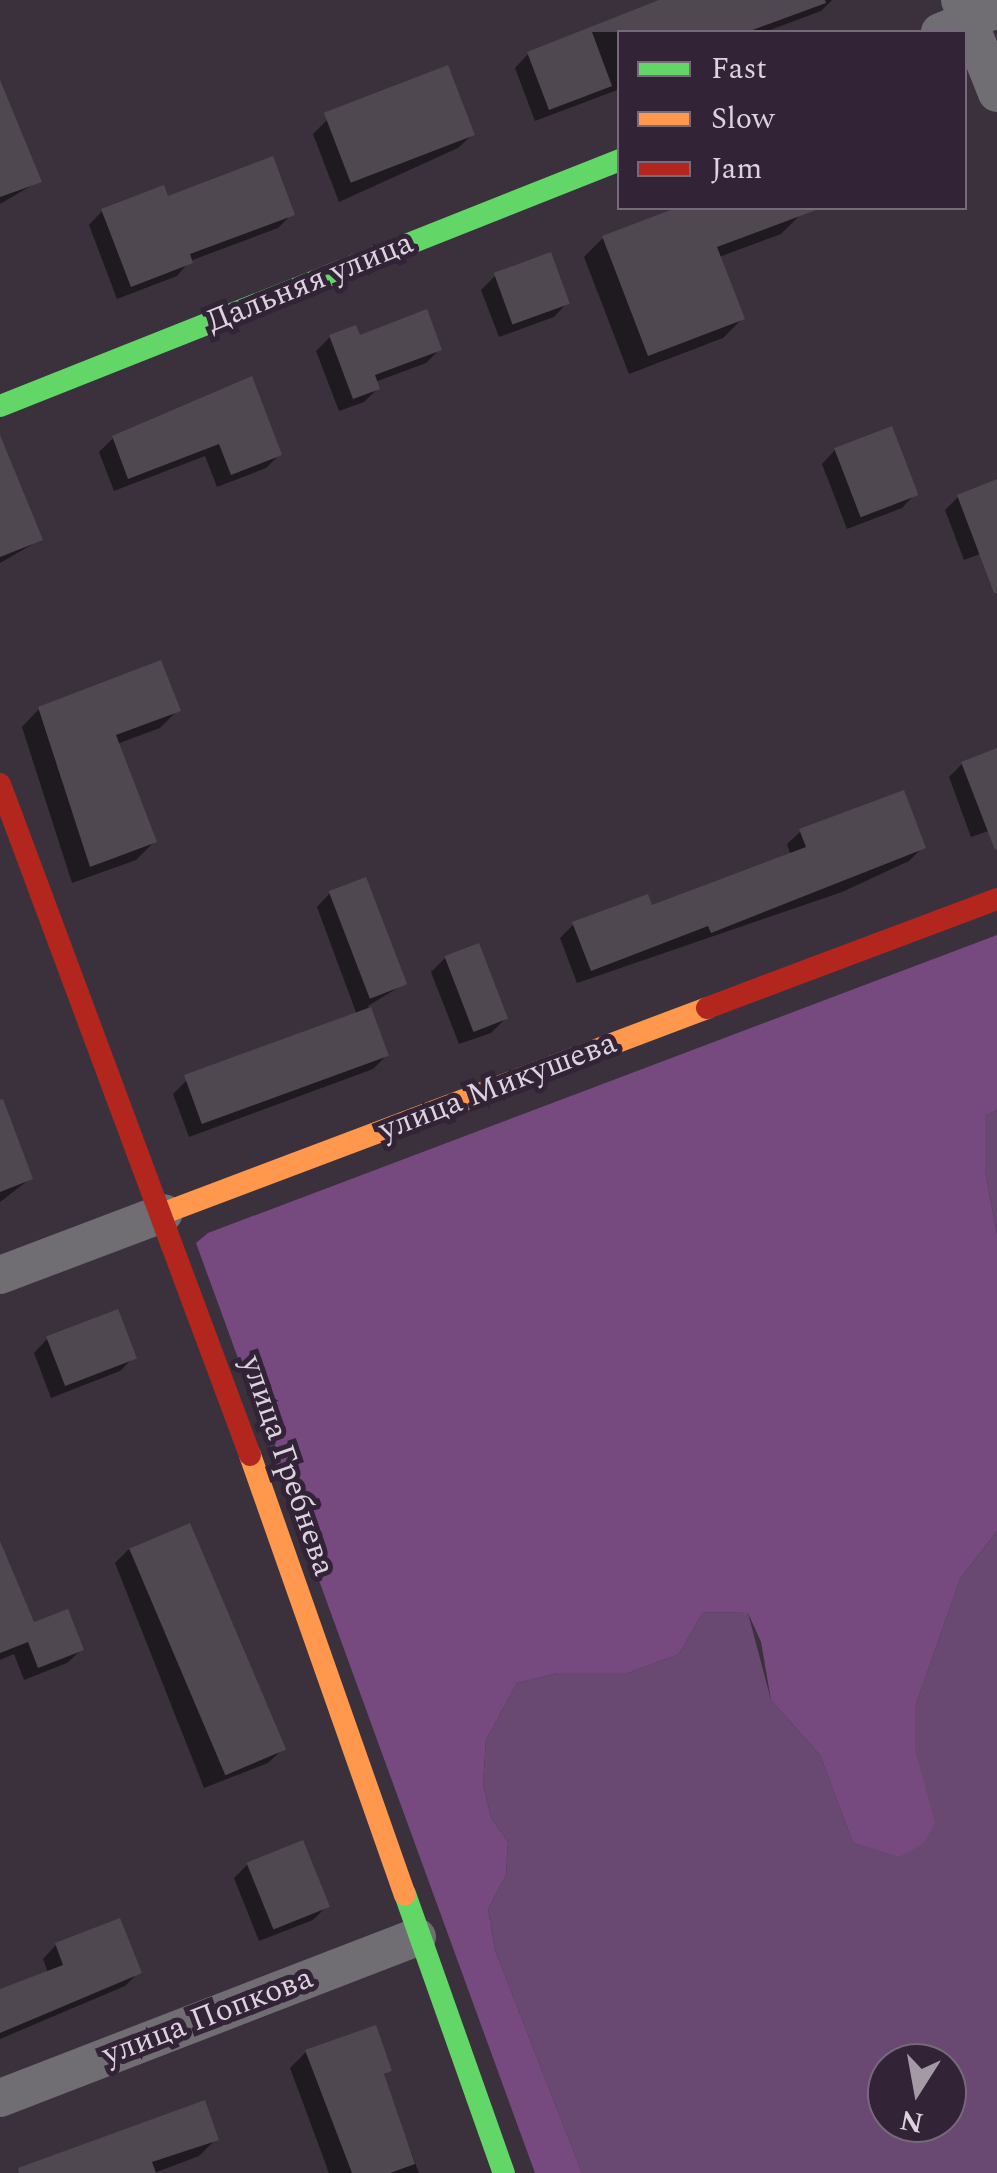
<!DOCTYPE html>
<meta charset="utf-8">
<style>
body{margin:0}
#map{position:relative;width:997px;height:2173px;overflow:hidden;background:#3a313c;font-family:Spectral,serif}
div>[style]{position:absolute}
.green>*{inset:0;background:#694871}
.forest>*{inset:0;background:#764a7f}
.shadow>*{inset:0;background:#0007}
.building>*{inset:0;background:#4f4851;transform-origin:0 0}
.street>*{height:38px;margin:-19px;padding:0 19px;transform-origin:19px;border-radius:19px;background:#706d73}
.fast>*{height:22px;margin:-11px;padding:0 11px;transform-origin:11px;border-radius:11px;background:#63d668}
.slow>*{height:22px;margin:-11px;padding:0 11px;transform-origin:11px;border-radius:11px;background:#ff974d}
.jam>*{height:22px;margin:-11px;padding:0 11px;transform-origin:11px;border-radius:11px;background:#b3261e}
span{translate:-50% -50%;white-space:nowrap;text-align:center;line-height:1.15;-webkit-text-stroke:10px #322336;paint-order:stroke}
.street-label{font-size:32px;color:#ddd3df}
.legend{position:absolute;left:617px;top:30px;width:350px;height:180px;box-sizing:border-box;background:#322336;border:2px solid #76697a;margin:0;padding:12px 18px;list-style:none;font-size:30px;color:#ddd3df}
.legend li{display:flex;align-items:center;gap:20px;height:50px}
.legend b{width:50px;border:2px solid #76697a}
.north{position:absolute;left:867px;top:2043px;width:100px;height:100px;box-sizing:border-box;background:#322336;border:2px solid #76697a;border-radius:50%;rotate:191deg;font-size:28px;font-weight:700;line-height:40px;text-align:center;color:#ddd3df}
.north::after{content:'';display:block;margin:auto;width:35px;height:45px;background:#a49aa6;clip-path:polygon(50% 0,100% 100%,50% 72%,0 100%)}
</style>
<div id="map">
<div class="green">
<div style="clip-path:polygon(997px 1110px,997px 1234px,985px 1171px,985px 1116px)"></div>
<div style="clip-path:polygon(evenodd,997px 1531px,997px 2173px,582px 2173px,495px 1950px,488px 1909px,506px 1875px,508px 1842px,491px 1818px,483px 1784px,486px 1740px,517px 1683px,558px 1673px,628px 1673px,679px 1654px,703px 1612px,748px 1613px,771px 1700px,820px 1755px,853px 1843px,900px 1857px,915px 1707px,960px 1579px,997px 1531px,887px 2063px,947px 2063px,947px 2123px,887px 2123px,887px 2063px)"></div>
</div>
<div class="forest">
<div style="clip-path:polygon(997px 935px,997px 1110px,985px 1116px,985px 1171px,997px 1234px,997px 1531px,960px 1579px,915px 1707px,915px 1749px,935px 1823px,923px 1844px,899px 1857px,853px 1843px,820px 1755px,771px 1700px,761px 1642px,748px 1613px,703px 1612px,679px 1654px,628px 1673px,558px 1673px,517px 1683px,486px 1740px,483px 1784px,491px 1818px,508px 1842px,506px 1875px,488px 1909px,495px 1950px,582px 2173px,535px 2173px,196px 1243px,208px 1233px)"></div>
</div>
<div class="shadow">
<div style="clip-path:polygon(669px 0,832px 0,821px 11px,765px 32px,620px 32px,620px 89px,535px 121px,515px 68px,528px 54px)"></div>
<div style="clip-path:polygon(446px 68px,472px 135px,458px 148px,339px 202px,313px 134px,327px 120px)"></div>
<div style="clip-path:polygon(0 122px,39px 181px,0 204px)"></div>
<div style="clip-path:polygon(166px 199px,292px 214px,278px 228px,190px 261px,177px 276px,117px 299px,89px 225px,102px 211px)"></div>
<div style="clip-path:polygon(679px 208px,798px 208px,801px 214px,781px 234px,719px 257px,742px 319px,723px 338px,629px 374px,584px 257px,603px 238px)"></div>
<div style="clip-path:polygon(495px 276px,567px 303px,554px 317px,499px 337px,481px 290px)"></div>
<div style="clip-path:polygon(330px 337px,359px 338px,440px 349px,426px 363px,375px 382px,377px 389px,364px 402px,339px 411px,316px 351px)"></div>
<div style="clip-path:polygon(251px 380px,279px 455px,266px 468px,217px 487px,205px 456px,114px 491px,99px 452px,113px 438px)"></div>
<div style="clip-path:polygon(835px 450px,915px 494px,902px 508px,847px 529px,822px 464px)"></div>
<div style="clip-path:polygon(997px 482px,997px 548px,964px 560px,945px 510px,958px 497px)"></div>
<div style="clip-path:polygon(0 490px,40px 540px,0 563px)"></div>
<div style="clip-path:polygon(39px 709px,178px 710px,160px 728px,117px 744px,154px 842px,136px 860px,72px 883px,22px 727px)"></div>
<div style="clip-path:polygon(997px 750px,997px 828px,971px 837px,949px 777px,962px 764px)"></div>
<div style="clip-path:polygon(801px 831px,923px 847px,909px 861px,842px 892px,577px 983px,560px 938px,574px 924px,651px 908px,791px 856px,787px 844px)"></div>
<div style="clip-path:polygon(330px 893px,404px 984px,368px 1006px,387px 1055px,373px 1069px,189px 1137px,173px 1094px,186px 1081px,357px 1015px,317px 907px)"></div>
<div style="clip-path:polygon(445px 958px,505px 1019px,491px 1033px,459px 1044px,431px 972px)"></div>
<div style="clip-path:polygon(0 1138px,30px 1179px,0 1202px)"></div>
<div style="clip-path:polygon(47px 1339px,134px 1357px,120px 1371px,51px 1398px,34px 1353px)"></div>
<div style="clip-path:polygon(129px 1549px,282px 1750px,268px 1763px,204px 1788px,115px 1563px)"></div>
<div style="clip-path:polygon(0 1594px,33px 1626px,81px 1650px,67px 1663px,24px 1680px,14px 1654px,0 1660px)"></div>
<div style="clip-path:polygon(248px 1864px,327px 1906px,313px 1920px,259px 1941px,234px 1878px)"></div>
<div style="clip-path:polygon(56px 1945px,139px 1972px,125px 1986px,0 2039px,0 1992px,48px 1973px,43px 1959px)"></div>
<div style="clip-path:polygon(306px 2052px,389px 2070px,382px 2077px,419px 2173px,329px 2173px,290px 2068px)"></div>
<div style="clip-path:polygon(216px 2139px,199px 2156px,154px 2173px,38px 2173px)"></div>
</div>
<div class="building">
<div style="clip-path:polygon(659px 0,825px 0,826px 3px,747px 32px,592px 32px,612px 86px,549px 110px,527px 52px)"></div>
<div style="left:448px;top:65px;width:75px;height:133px;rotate:69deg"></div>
<div style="clip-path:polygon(0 80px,42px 182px,0 197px)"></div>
<div style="clip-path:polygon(273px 156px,295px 215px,190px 254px,193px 263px,131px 287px,101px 209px,164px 185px,168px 196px)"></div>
<div style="clip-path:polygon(676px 208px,816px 210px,717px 247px,745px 319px,648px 356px,602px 236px)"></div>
<div style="left:551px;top:252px;width:55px;height:61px;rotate:70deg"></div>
<div style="clip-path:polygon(427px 309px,442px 350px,375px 375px,380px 389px,353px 399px,329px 335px,356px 325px,360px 335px)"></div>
<div style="clip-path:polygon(252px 376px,282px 455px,231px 475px,219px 444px,128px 479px,112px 436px)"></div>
<div style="left:892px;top:426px;width:74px;height:62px;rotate:69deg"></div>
<div style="clip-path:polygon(0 435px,43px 540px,0 557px)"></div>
<div style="clip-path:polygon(997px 479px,997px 593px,994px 593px,957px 495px)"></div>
<div style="clip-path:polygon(161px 660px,181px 711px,116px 735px,157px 842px,90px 867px,38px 707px)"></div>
<div style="clip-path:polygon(997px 748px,997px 849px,995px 850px,961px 762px)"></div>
<div style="clip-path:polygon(904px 790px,926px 848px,711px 933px,708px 926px,591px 971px,572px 922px,648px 894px,652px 905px,806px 847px,799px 829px)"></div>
<div style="left:366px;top:877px;width:115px;height:40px;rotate:69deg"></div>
<div style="left:479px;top:943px;width:81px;height:37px;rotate:69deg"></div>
<div style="left:371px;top:1007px;width:52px;height:199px;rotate:70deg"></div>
<div style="clip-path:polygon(3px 1099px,33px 1179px,0 1192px,0 1100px)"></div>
<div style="left:118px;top:1309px;width:53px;height:77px;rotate:69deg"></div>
<div style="left:190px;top:1523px;width:246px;height:66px;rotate:67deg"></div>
<div style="clip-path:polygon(0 1541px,34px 1622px,68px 1609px,84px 1650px,38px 1668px,28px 1642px,0 1653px)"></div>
<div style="left:303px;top:1840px;width:72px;height:61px;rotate:68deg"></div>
<div style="clip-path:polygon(120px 1918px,142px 1973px,0 2033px,0 1989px,63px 1965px,55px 1943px)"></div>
<div style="clip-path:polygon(376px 2025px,392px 2071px,384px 2074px,415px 2164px,390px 2173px,352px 2173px,305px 2050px)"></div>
<div style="clip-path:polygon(205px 2100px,219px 2140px,152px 2162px,156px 2173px,19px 2173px,18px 2168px)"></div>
</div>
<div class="street">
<div style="left:960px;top:0;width:100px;rotate:68.3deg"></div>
<div style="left:940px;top:32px;width:61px;rotate:-22deg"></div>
<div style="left:0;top:1275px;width:175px;rotate:-20.7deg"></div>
<div style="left:0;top:2098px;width:447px;rotate:-21.1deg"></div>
</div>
<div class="fast">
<div style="left:0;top:406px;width:667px;rotate:-21.64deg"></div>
<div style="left:405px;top:1894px;width:296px;rotate:70.5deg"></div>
</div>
<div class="slow">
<div style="left:164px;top:1213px;width:580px;rotate:-20.68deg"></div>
<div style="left:250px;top:1455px;width:466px;rotate:70.6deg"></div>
</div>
<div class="jam">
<div style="left:0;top:784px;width:716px;rotate:69.57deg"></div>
<div style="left:707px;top:1008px;width:310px;rotate:-20.6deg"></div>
</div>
<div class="street-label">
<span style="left:310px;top:283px;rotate:-22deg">Дальняя улица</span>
<span style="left:498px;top:1087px;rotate:-21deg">улица Микушева</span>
<span style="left:287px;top:1466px;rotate:71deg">улица Гребнева</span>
<span style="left:208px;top:2017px;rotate:-21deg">улица Попкова</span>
</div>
<ul class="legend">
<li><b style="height:12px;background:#63d668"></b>Fast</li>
<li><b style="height:12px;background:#ff974d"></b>Slow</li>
<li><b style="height:12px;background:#b3261e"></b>Jam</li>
</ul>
<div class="north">N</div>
</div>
